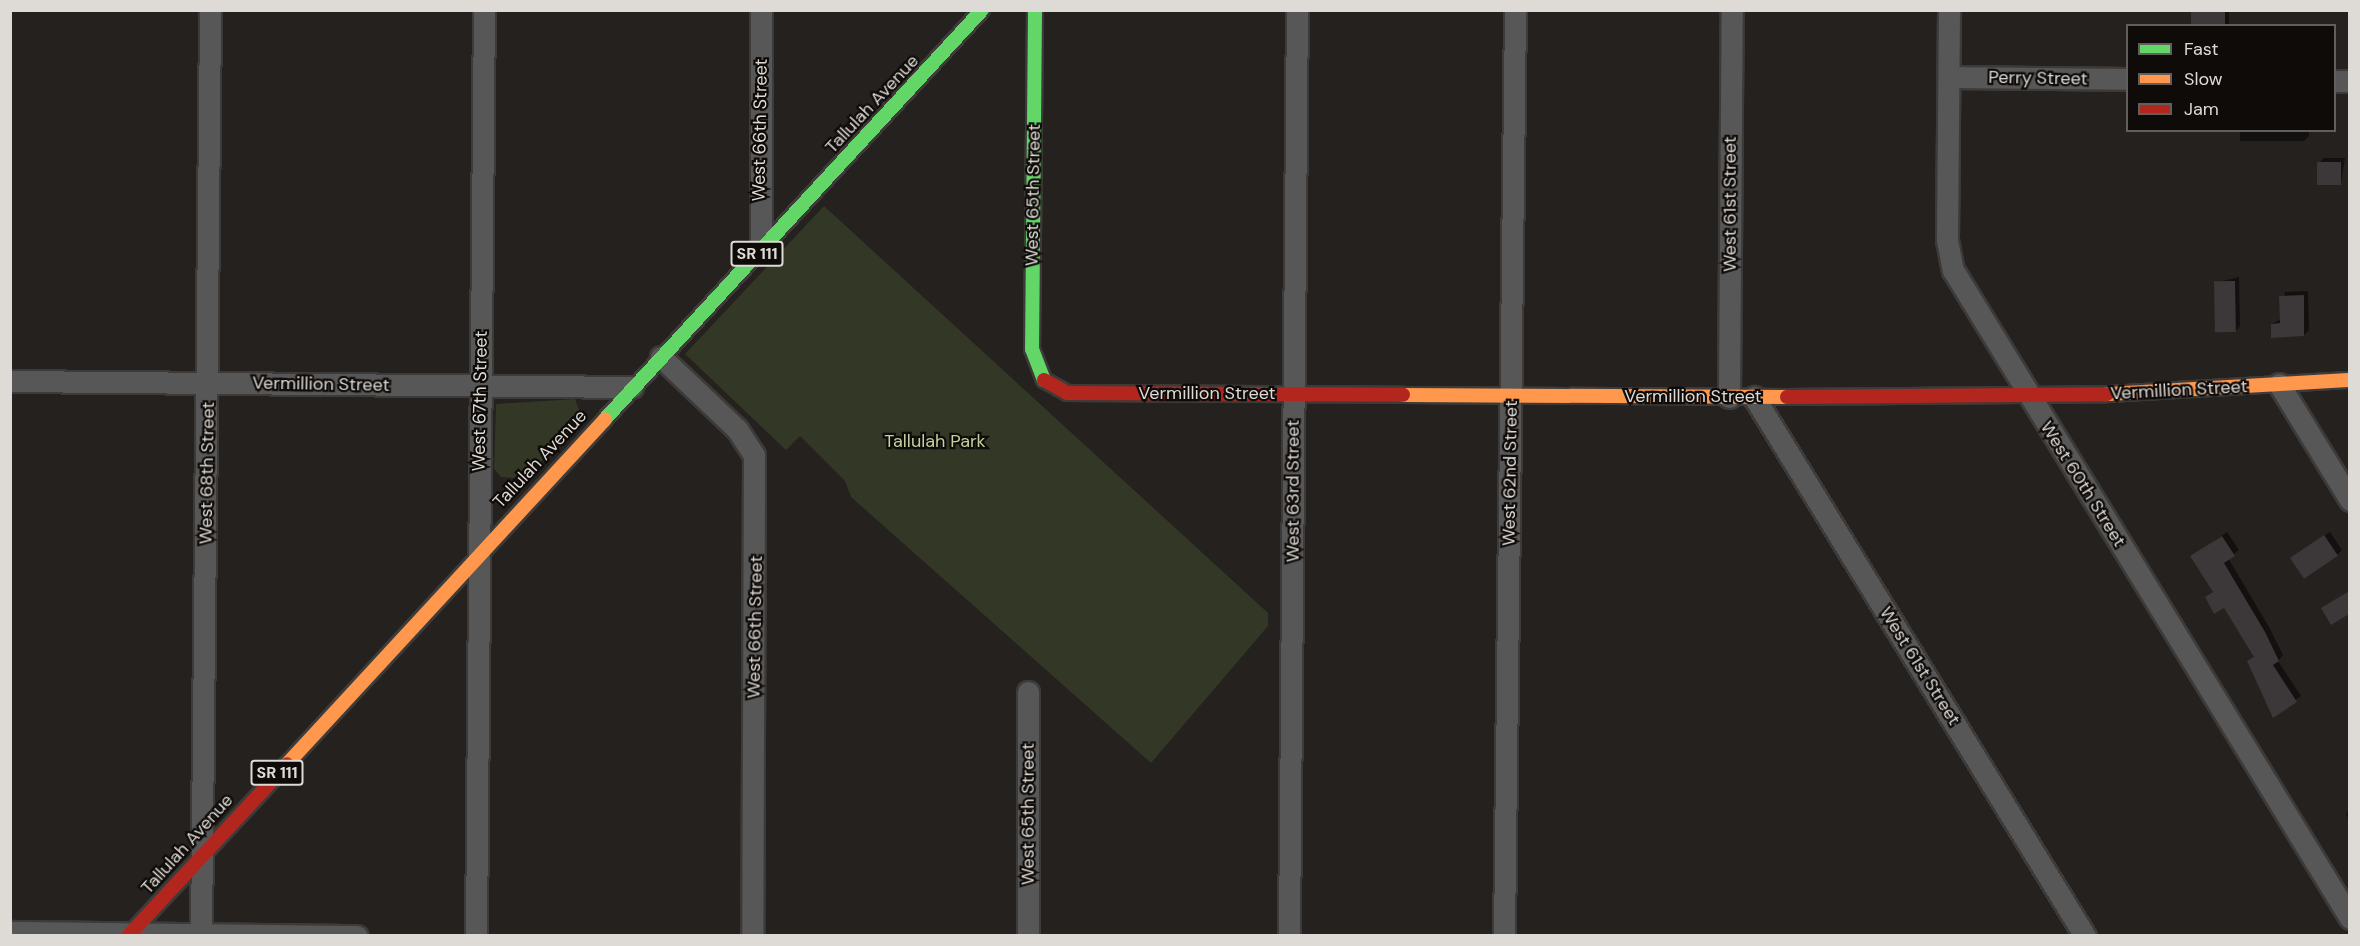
<!DOCTYPE html>
<style>
body{margin:0}
#map{position:relative;width:2360px;height:946px;overflow:hidden;background:#24211f;font-family:"DM Sans",sans-serif}
div>[style]{position:absolute}
.green>*{inset:0;background:#333726}
.shadow>*{inset:0;background:#0007;transform-origin:0 0}
.building>*{inset:0;background:#3c3738;transform-origin:0 0}
.roads{filter:drop-shadow(2px 0 #3d3b39) drop-shadow(-2px 0 #3d3b39) drop-shadow(0 2px #3d3b39) drop-shadow(0 -2px #3d3b39)}
.street>*{height:21px;margin:-10.5px;padding:0 10.5px;transform-origin:10.5px;border-radius:10.5px;background:#585757}
.fast>*{height:14px;margin:-7px;padding:0 7px;transform-origin:7px;border-radius:7px;background:#63d668}
.slow>*{height:14px;margin:-7px;padding:0 7px;transform-origin:7px;border-radius:7px;background:#ff974d}
.jam>*{height:14px;margin:-7px;padding:0 7px;transform-origin:7px;border-radius:7px;background:#b3261e}
span{translate:-50% -50%;white-space:nowrap;text-align:center;line-height:1.15;-webkit-text-stroke:4.5px #0e0b09;paint-order:stroke}
.shield-label span{padding:2px 4px;background:#0e0b09;border:2px solid;border-radius:4px;-webkit-text-stroke-width:0}
.shield-label{font-size:16px;color:#dedad6;font-weight:700}
.street-label{font-size:18px;color:#dedad6}
.park-label{font-size:18px;color:#c2d29f}
.frame{position:absolute;inset:0;border:12px solid #dedad6;pointer-events:none}
.legend{position:absolute;left:2126px;top:24px;width:210px;height:108px;box-sizing:border-box;background:#0e0b09;border:2px solid #615e5b;margin:0;padding:8px 10px;list-style:none;font-size:18px;color:#dedad6}
.legend li{display:flex;align-items:center;gap:12px;height:30px}
.legend b{width:30px;border:2px solid #615e5b}
</style>
<div id="map">
<div class="green">
<div style="clip-path:polygon(824px 206px,1268px 613px,1268px 626px,1151px 763px,851px 497px,845px 481px,800px 436px,786px 450px,685px 354px)"></div>
<div style="clip-path:polygon(575px 399px,582px 418px,525px 479px,501px 477px,494px 469px,496px 404px)"></div>
</div>
<div class="shadow">
<div style="left:2193px;top:10px;width:36px;height:16px"></div>
<div style="clip-path:polygon(2240px 130px,2309px 130px,2309px 136px,2304px 141px,2240px 141px)"></div>
<div style="clip-path:polygon(2324px 158px,2345px 158px,2341px 183px,2319px 163px)"></div>
<div style="clip-path:polygon(2239px 277px,2240px 326px,2236px 331px,2215px 283px)"></div>
<div style="clip-path:polygon(2308px 291px,2309px 330px,2304px 335px,2272px 324px,2281px 319px,2285px 292px)"></div>
<div style="clip-path:polygon(2227px 532px,2239px 550px,2228px 558px,2269px 627px,2283px 655px,2278px 661px,2301px 696px,2273px 715px,2249px 661px,2255px 656px,2224px 606px,2207px 597px,2214px 591px,2192px 556px)"></div>
<div style="clip-path:polygon(2330px 532px,2342px 550px,2337px 555px,2292px 558px)"></div>
<div style="clip-path:polygon(2350px 590px,2350px 612px,2332px 623px,2323px 608px)"></div>
<div style="clip-path:polygon(2350px 810px,2350px 822px,2346px 814px)"></div>
</div>
<div class="building">
<div style="left:2191px;top:10px;width:34px;height:16px"></div>
<div style="left:2341px;top:162px;width:23px;height:24px;rotate:90deg"></div>
<div style="left:2235px;top:281px;width:51px;height:21px;rotate:89deg"></div>
<div style="clip-path:polygon(2304px 295px,2304px 336px,2271px 338px,2271px 324px,2280px 323px,2279px 296px)"></div>
<div style="left:2324px;top:535px;width:25px;height:41px;rotate:56deg"></div>
<div style="clip-path:polygon(2222px 536px,2235px 556px,2224px 563px,2265px 632px,2279px 661px,2273px 665px,2297px 702px,2273px 718px,2247px 661px,2254px 657px,2224px 608px,2214px 614px,2205px 597px,2213px 592px,2190px 556px)"></div>
<div style="clip-path:polygon(2349px 591px,2349px 614px,2331px 625px,2321px 608px)"></div>
</div>
<div class="roads">
<div class="street">
<div style="left:1949px;top:10px;width:230px;rotate:90.5deg"></div>
<div style="left:1947px;top:240px;width:31px;rotate:79deg"></div>
<div style="left:1953px;top:270px;width:760px;rotate:58.51deg"></div>
<div style="left:1949px;top:77px;width:179px;rotate:0.6deg"></div>
<div style="left:2334px;top:81px;width:16px"></div>
<div style="left:761px;top:249px;width:239px;rotate:-90deg"></div>
<div style="left:661px;top:357px;width:105px;rotate:43.5deg"></div>
<div style="left:737px;top:429px;width:31px;rotate:57deg"></div>
<div style="left:754px;top:455px;width:481px;rotate:90.2deg"></div>
<div style="left:10px;top:381px;width:622px;rotate:0.55deg"></div>
<div style="left:2279px;top:384px;width:136px;rotate:58.5deg"></div>
<div style="left:1729px;top:397px;width:387px;rotate:-89.6deg"></div>
<div style="left:1754px;top:397px;width:633px;rotate:58.45deg"></div>
<div style="left:1028px;top:692px;width:244px;rotate:90deg"></div>
<div style="left:10px;top:932px;width:347px;rotate:0.7deg"></div>
<div style="left:201px;top:936px;width:926px;rotate:-89.44deg"></div>
<div style="left:476px;top:936px;width:926px;rotate:-89.51deg"></div>
<div style="left:1289px;top:936px;width:926px;rotate:-89.51deg"></div>
<div style="left:1504px;top:936px;width:926px;rotate:-89.32deg"></div>
</div>
<div class="fast">
<div style="left:1035px;top:10px;width:339px;rotate:90.5deg"></div>
<div style="left:1032px;top:349px;width:33px;rotate:69deg"></div>
<div style="left:605px;top:419px;width:556px;rotate:-47.33deg"></div>
</div>
<div class="slow">
<div style="left:2107px;top:394px;width:243px;rotate:-3.3deg"></div>
<div style="left:1403px;top:395px;width:384px;rotate:0.3deg"></div>
<div style="left:287px;top:764px;width:469px;rotate:-47.3deg"></div>
</div>
<div class="jam">
<div style="left:1044px;top:380px;width:26px;rotate:29deg"></div>
<div style="left:1067px;top:393px;width:336px;rotate:0.3deg"></div>
<div style="left:1787px;top:397px;width:320px;rotate:-0.5deg"></div>
<div style="left:128px;top:936px;width:234px;rotate:-47.2deg"></div>
</div>
</div>
<div class="shield-label">
<span style="left:757px;top:254px">SR 111</span>
<span style="left:277px;top:773px">SR 111</span>
</div>
<div class="street-label">
<span style="left:2038px;top:78px;rotate:1deg">Perry Street</span>
<span style="left:872px;top:104px;rotate:-47deg">Tallulah Avenue</span>
<span style="left:760px;top:130px;rotate:-89deg">West 66th Street</span>
<span style="left:1033px;top:195px;rotate:-89deg">West 65th Street</span>
<span style="left:1730px;top:204px;rotate:-90deg">West 61st Street</span>
<span style="left:321px;top:384px;rotate:1deg">Vermillion Street</span>
<span style="left:2179px;top:390px;rotate:-3deg">Vermillion Street</span>
<span style="left:1207px;top:393px">Vermillion Street</span>
<span style="left:1693px;top:396px">Vermillion Street</span>
<span style="left:480px;top:401px;rotate:-89deg">West 67th Street</span>
<span style="left:540px;top:459px;rotate:-47deg">Tallulah Avenue</span>
<span style="left:207px;top:473px;rotate:-89deg">West 68th Street</span>
<span style="left:1510px;top:473px;rotate:-89deg">West 62nd Street</span>
<span style="left:2083px;top:484px;rotate:58deg">West 60th Street</span>
<span style="left:1293px;top:491px;rotate:-90deg">West 63rd Street</span>
<span style="left:755px;top:627px;rotate:-89deg">West 66th Street</span>
<span style="left:1920px;top:666px;rotate:58deg">West 61st Street</span>
<span style="left:1028px;top:814px;rotate:-90deg">West 65th Street</span>
<span style="left:187px;top:844px;rotate:-48deg">Tallulah Avenue</span>
</div>
<div class="park-label">
<span style="left:935px;top:441px">Tallulah Park</span>
</div>
<div class="frame"></div>
<ul class="legend">
<li><b style="height:8px;background:#63d668"></b>Fast</li>
<li><b style="height:8px;background:#ff974d"></b>Slow</li>
<li><b style="height:8px;background:#b3261e"></b>Jam</li>
</ul>
</div>
